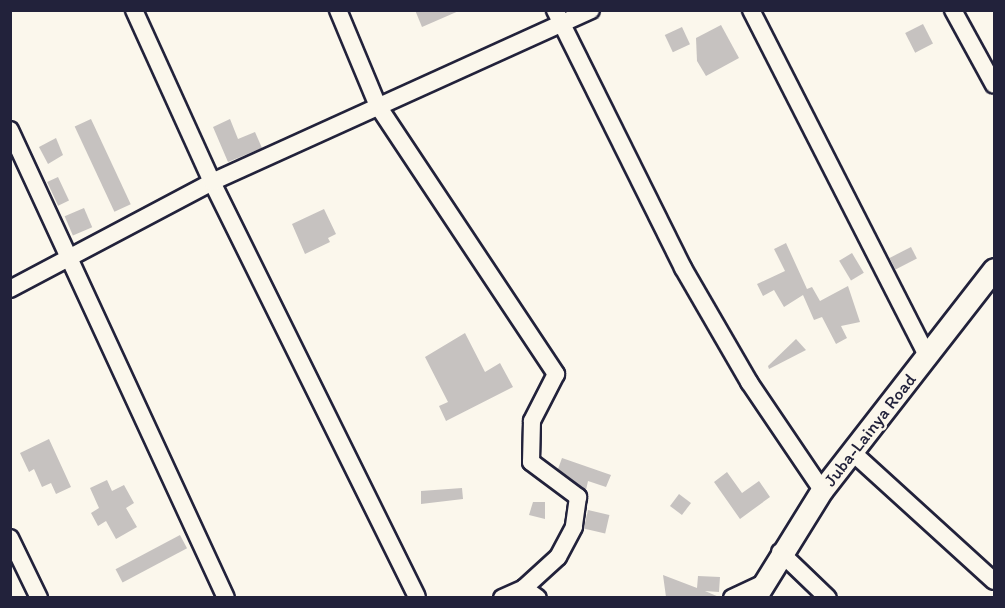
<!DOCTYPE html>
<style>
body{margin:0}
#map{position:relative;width:1005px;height:608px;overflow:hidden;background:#fbf7ec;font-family:Itim,sans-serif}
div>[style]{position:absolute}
.building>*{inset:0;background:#c6c2c0;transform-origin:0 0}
.roads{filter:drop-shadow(2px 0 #22223b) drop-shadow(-2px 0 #22223b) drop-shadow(0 2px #22223b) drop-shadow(0 -2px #22223b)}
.minor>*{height:16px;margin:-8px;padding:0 8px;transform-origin:8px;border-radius:8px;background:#fbf7ec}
.major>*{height:21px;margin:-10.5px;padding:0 10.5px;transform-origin:10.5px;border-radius:10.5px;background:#fbf7ec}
span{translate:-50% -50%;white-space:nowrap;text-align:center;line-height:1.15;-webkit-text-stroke:5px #fbf7ec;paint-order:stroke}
.street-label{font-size:18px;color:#22223b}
.frame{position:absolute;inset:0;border:12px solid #22223b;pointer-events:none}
</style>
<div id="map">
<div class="building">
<div style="clip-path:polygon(415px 10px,461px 10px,422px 27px)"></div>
<div style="left:923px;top:24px;width:22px;height:20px;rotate:63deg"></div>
<div style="clip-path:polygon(721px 25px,739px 58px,706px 76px,697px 61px,696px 38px)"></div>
<div style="left:682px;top:27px;width:19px;height:19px;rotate:65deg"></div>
<div style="left:91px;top:119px;width:94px;height:18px;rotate:65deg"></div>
<div style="clip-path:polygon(230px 119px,238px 139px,255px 132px,262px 148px,228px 162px,213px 127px)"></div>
<div style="clip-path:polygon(56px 138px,63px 155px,48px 164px,39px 147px)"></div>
<div style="left:58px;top:177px;width:26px;height:12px;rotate:65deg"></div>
<div style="left:84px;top:208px;width:21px;height:21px;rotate:67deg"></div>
<div style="clip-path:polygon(324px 209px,336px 234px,328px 238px,330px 242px,305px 254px,292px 224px)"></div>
<div style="clip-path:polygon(786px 243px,807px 289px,812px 287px,820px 301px,848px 286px,860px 322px,841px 326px,847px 338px,836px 344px,822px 317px,814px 320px,803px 295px,784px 307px,774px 290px,763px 296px,757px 284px,785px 271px,774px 249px)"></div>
<div style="left:911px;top:247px;width:13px;height:24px;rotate:63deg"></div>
<div style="left:852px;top:253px;width:23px;height:15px;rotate:59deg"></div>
<div style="clip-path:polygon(465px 333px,485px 372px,500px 363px,513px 387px,446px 421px,439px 406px,448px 402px,425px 357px)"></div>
<div style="clip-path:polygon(796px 339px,806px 350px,769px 369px,768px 366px)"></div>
<div style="clip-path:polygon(49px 439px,71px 487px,56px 494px,51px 483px,42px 487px,34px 469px,29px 472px,20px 453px)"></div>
<div style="clip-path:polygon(562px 458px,611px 475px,606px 487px,588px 481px,586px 490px,558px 469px)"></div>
<div style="clip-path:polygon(727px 472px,742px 493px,759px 481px,770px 497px,740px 519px,714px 482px)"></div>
<div style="clip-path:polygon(107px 480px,112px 491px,124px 485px,134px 503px,126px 508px,137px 527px,116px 539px,106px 521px,98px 526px,91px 513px,99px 508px,90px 488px)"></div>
<div style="clip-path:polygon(462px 488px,463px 499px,421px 504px,421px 491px)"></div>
<div style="left:679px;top:494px;width:15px;height:15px;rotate:37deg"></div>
<div style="clip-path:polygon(533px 502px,545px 502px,545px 519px,529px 515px)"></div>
<div style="left:588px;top:510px;width:22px;height:19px;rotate:13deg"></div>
<div style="left:180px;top:535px;width:15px;height:73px;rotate:62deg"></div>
<div style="clip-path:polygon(663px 575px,697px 588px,698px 576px,720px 577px,719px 592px,705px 591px,719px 597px,666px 597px)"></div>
</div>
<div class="roads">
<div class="minor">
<div style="left:134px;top:10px;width:189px;rotate:65.6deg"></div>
<div style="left:212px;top:182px;width:462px;rotate:63.7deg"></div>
<div style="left:338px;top:10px;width:104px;rotate:67.4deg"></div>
<div style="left:378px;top:106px;width:322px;rotate:56.4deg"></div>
<div style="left:556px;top:374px;width:53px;rotate:117.1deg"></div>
<div style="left:532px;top:421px;width:41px;rotate:91.4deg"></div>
<div style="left:531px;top:462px;width:59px;rotate:36.7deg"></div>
<div style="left:578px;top:497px;width:30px;rotate:98deg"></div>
<div style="left:574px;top:527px;width:34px;rotate:118deg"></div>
<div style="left:558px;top:557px;width:46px;rotate:137.6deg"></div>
<div style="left:555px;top:10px;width:288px;rotate:63.6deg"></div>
<div style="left:683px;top:268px;width:132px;rotate:59.9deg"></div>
<div style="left:749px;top:382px;width:130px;rotate:55.9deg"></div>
<div style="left:751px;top:10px;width:390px;rotate:63deg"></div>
<div style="left:953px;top:10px;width:85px;rotate:61.3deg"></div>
<div style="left:10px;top:130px;width:515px;rotate:65.22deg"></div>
<div style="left:10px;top:289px;width:229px;rotate:-27.9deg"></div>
<div style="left:212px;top:182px;width:416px;rotate:-24.4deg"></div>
<div style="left:851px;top:451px;width:193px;rotate:42.3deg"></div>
<div style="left:10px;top:538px;width:67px;rotate:64.2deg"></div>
<div style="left:780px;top:552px;width:66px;rotate:43.8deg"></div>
<div style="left:502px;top:598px;width:24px;rotate:-24deg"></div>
<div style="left:524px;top:588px;width:17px;rotate:36deg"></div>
<div style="left:732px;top:598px;width:33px;rotate:-25deg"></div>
</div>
<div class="major">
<div style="left:755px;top:598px;width:127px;rotate:-58.2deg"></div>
<div style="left:822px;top:490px;width:280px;rotate:-52.1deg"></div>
</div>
</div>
<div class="street-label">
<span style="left:870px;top:430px;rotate:-52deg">Juba-Lainya Road</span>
</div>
<div class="frame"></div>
</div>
